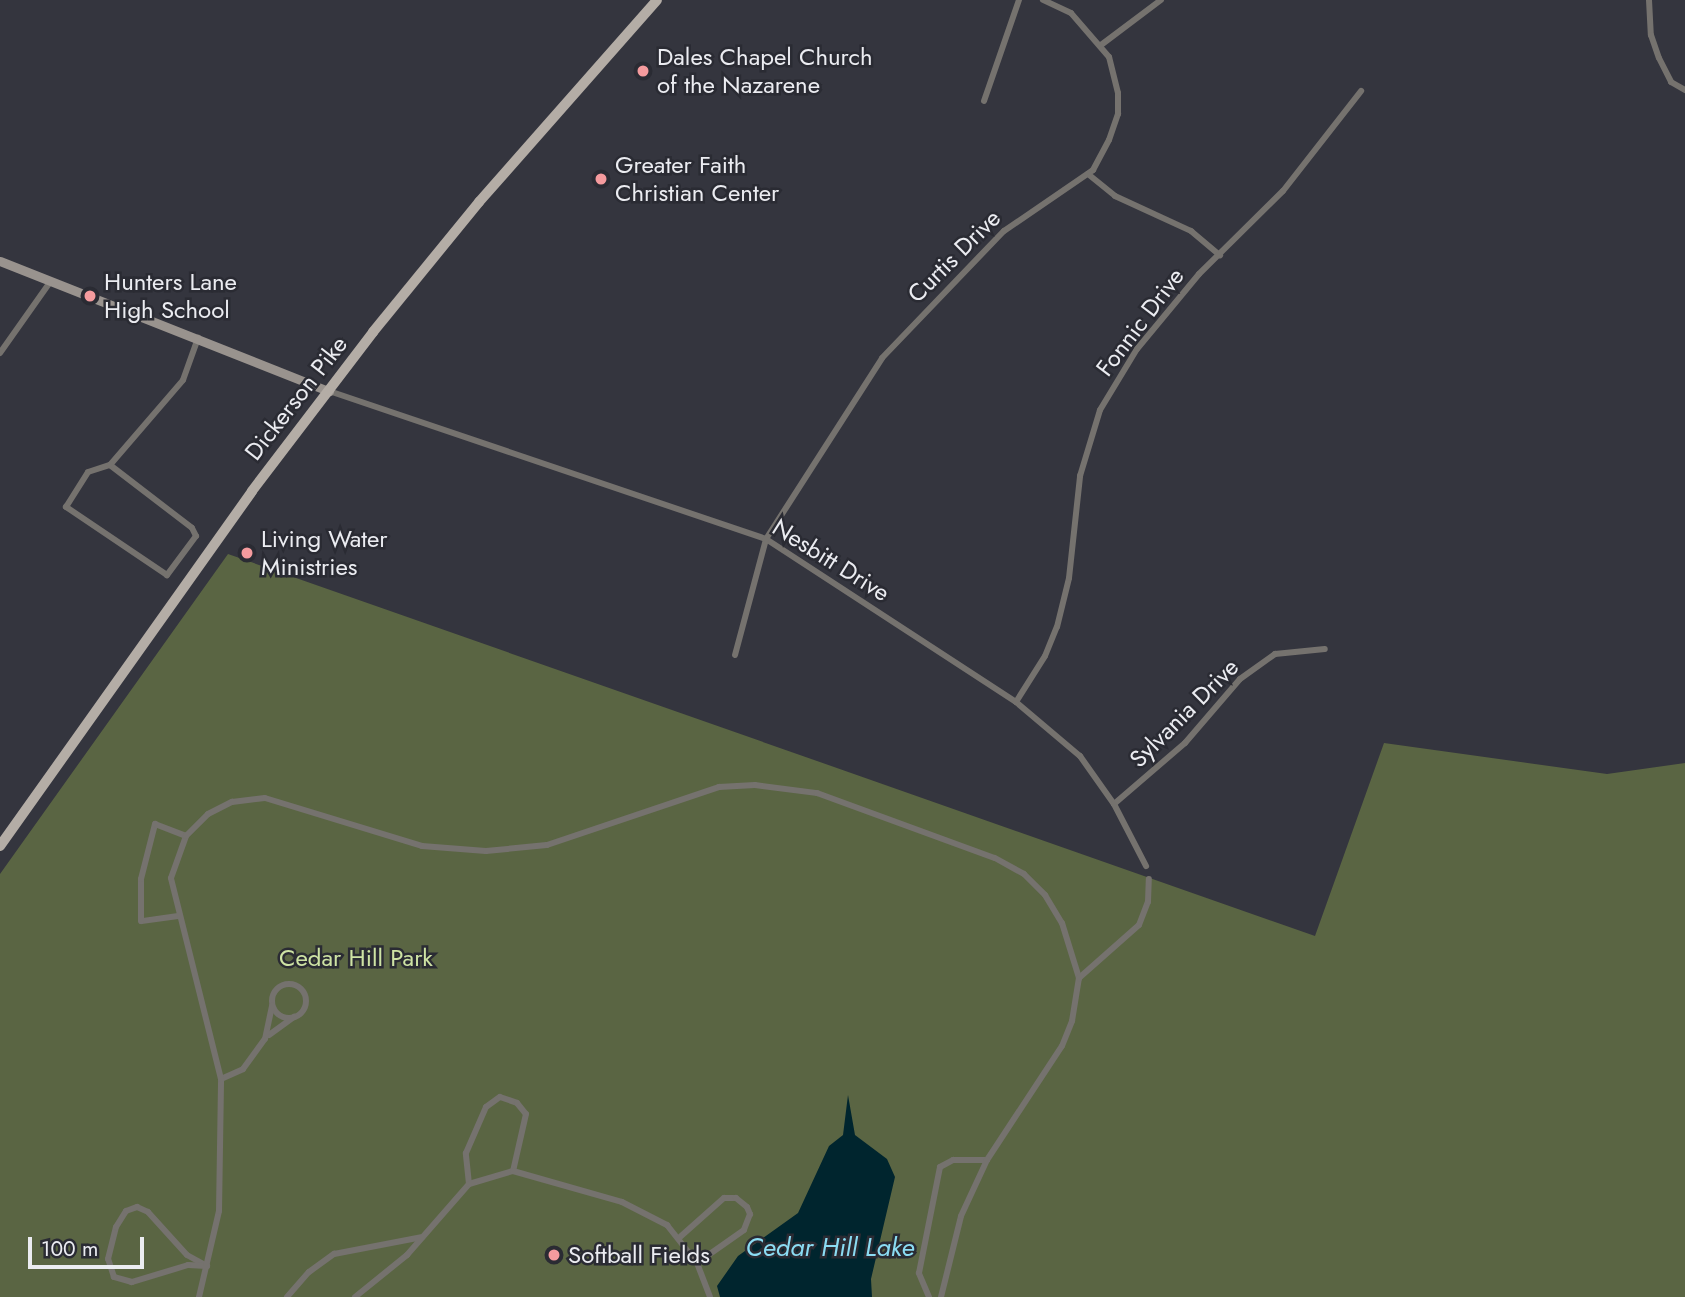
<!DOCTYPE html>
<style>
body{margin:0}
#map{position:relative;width:1685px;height:1297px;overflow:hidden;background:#34353e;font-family:Jost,sans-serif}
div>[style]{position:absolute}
.green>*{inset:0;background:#5a6543}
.water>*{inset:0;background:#00252e}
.street>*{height:6px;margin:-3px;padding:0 3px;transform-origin:3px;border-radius:3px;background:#75726e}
.street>.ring{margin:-3px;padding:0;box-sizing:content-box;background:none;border:6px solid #75726e;border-radius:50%}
.secondary>*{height:9px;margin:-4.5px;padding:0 4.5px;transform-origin:4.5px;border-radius:4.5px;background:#99938e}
.primary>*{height:10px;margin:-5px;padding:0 5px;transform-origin:5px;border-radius:5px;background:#b4ada6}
.dots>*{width:19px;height:19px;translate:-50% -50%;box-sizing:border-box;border:4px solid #2a2b33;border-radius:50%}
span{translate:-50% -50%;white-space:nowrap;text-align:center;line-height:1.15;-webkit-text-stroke:5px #2a2b33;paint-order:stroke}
.poi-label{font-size:24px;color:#ebecf1}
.left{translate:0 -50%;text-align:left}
.street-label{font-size:24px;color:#ebecf1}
.park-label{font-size:24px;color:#cee3a4}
.water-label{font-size:26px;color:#8bdcf3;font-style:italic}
.scale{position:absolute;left:28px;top:1237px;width:116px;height:32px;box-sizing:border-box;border:4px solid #ebecf1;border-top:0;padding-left:9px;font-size:21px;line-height:24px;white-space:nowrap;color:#ebecf1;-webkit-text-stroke:5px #2a2b33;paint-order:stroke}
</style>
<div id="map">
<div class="green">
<div style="clip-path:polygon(228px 554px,1315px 936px,1384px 743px,1607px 774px,1685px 763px,1685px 1297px,0 1297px,0 874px)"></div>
</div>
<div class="water">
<div style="clip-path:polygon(848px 1095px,855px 1135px,887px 1159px,895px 1177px,871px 1279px,872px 1297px,720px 1297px,717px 1286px,738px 1256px,798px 1213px,829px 1146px,843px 1135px)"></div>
</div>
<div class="street">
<div style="left:1649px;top:0;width:35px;rotate:87deg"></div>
<div style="left:1651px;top:35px;width:24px;rotate:71deg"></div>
<div style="left:1659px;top:58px;width:27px;rotate:63deg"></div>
<div style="left:1671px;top:82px;width:16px;rotate:30deg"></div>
<div style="left:1101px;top:45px;width:75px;rotate:-36.9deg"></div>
<div style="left:984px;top:101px;width:107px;rotate:-70.9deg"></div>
<div style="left:1088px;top:174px;width:35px;rotate:39deg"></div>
<div style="left:1115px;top:196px;width:84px;rotate:24.7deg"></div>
<div style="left:1191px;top:231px;width:38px;rotate:40deg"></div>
<div style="left:0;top:353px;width:87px;rotate:-54.8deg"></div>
<div style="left:329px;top:391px;width:461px;rotate:18.7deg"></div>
<div style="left:766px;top:539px;width:298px;rotate:33.1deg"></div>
<div style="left:1016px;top:702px;width:84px;rotate:40.2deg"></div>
<div style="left:1080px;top:756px;width:59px;rotate:54.7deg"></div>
<div style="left:1114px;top:804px;width:70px;rotate:62.7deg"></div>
<div style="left:110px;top:465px;width:103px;rotate:37.5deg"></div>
<div style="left:192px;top:528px;width:9px;rotate:63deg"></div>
<div style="left:196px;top:536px;width:49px;rotate:126.6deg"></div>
<div style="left:167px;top:575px;width:122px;rotate:-146deg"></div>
<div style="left:66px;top:507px;width:41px;rotate:-57.8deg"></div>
<div style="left:88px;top:472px;width:23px;rotate:-18deg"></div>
<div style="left:110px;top:465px;width:112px;rotate:-49.3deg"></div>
<div style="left:183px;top:380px;width:45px;rotate:-70.3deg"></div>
<div style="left:735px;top:655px;width:120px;rotate:-75deg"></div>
<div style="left:766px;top:539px;width:215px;rotate:-57.3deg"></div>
<div style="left:882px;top:358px;width:176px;rotate:-46.2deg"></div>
<div style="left:1004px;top:231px;width:108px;rotate:-34.4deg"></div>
<div style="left:1093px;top:170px;width:34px;rotate:-62deg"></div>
<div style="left:1109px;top:140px;width:28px;rotate:-71deg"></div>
<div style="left:1118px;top:114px;width:21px;rotate:-90deg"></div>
<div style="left:1118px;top:93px;width:37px;rotate:-104deg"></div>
<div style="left:1109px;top:57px;width:58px;rotate:-130.8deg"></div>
<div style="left:1071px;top:13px;width:31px;rotate:-155deg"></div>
<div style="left:1016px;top:702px;width:54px;rotate:-57.8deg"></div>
<div style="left:1045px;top:656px;width:31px;rotate:-68deg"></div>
<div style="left:1057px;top:627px;width:50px;rotate:-76.2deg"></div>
<div style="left:1069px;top:578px;width:103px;rotate:-83.8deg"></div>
<div style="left:1080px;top:476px;width:69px;rotate:-73.1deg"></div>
<div style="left:1100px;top:410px;width:71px;rotate:-58.8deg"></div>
<div style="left:1137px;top:349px;width:97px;rotate:-50.4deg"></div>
<div style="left:1199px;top:274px;width:118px;rotate:-44.7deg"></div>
<div style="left:1283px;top:191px;width:127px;rotate:-52deg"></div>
<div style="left:1114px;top:804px;width:94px;rotate:-40.7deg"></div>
<div style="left:1185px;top:743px;width:84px;rotate:-49.3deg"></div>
<div style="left:1240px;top:679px;width:43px;rotate:-35.5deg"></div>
<div style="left:1275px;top:654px;width:50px;rotate:-5.7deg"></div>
<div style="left:178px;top:916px;width:37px;rotate:172deg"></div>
<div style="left:141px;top:921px;width:42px;rotate:-90deg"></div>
<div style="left:141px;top:879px;width:57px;rotate:-75.7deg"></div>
<div style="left:155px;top:824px;width:33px;rotate:21deg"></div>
<div class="ring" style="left:272px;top:984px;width:28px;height:28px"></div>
<div style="left:269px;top:1035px;width:31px;rotate:-36deg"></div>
<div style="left:221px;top:1079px;width:24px;rotate:-24deg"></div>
<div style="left:243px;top:1069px;width:37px;rotate:-54deg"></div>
<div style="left:265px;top:1039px;width:34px;rotate:-78deg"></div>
<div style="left:469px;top:1184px;width:31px;rotate:-96deg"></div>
<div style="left:466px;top:1153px;width:50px;rotate:-66.5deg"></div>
<div style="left:486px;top:1107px;width:17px;rotate:-36deg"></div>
<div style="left:500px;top:1097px;width:18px;rotate:19deg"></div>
<div style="left:517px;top:1103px;width:14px;rotate:51deg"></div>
<div style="left:526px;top:1114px;width:58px;rotate:102.8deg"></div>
<div style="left:137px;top:1207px;width:12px;rotate:24deg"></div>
<div style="left:148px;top:1212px;width:58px;rotate:47.8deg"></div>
<div style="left:187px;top:1255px;width:23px;rotate:29deg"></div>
<div style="left:207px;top:1266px;width:19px;rotate:-177deg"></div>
<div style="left:188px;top:1265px;width:59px;rotate:163.1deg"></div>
<div style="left:132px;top:1282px;width:19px;rotate:-164deg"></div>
<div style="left:114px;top:1277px;width:19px;rotate:-108deg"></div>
<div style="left:108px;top:1259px;width:33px;rotate:-76deg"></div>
<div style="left:116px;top:1227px;width:19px;rotate:-58deg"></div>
<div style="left:126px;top:1211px;width:12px;rotate:-20deg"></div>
<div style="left:680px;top:1237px;width:59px;rotate:-41.6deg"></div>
<div style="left:724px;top:1198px;width:12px"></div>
<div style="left:736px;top:1198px;width:14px;rotate:39deg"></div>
<div style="left:747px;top:1207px;width:8px;rotate:67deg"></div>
<div style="left:750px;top:1214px;width:17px;rotate:111deg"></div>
<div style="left:744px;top:1230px;width:57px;rotate:144.9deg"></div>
<div style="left:199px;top:1297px;width:88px;rotate:-76.9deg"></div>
<div style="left:219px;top:1211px;width:132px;rotate:-89.1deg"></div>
<div style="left:221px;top:1079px;width:207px;rotate:-104deg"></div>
<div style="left:171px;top:878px;width:45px;rotate:-70.3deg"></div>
<div style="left:186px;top:836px;width:31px;rotate:-45deg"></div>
<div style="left:208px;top:814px;width:27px;rotate:-27deg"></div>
<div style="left:232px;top:802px;width:33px;rotate:-7deg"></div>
<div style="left:265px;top:798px;width:164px;rotate:17deg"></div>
<div style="left:422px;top:846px;width:64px;rotate:4.5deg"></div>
<div style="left:486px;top:851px;width:61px;rotate:-5.6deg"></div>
<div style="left:547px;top:845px;width:182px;rotate:-18.6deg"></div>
<div style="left:719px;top:787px;width:36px;rotate:-3deg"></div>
<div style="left:755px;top:785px;width:63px;rotate:7.4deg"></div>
<div style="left:817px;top:793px;width:189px;rotate:20.1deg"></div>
<div style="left:995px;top:858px;width:33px;rotate:29deg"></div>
<div style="left:1024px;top:874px;width:30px;rotate:45deg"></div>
<div style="left:1045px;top:895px;width:33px;rotate:59deg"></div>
<div style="left:1062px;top:923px;width:58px;rotate:72.8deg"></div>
<div style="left:287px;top:1297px;width:33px;rotate:-49deg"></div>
<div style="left:309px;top:1272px;width:31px;rotate:-36deg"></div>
<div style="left:334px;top:1254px;width:90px;rotate:-10.9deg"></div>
<div style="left:355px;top:1297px;width:67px;rotate:-38.9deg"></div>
<div style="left:407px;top:1255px;width:94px;rotate:-48.9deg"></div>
<div style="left:469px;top:1184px;width:46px;rotate:-16.5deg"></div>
<div style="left:513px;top:1171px;width:113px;rotate:15.9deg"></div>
<div style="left:622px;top:1202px;width:51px;rotate:27.1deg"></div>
<div style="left:667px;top:1225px;width:48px;rotate:51.7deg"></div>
<div style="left:697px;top:1263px;width:36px;rotate:69deg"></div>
<div style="left:929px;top:1297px;width:26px;rotate:-113deg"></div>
<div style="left:919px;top:1273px;width:108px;rotate:-78.8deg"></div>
<div style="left:940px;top:1167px;width:15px;rotate:-28deg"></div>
<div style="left:953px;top:1160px;width:34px"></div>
<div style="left:987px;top:1160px;width:136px;rotate:-56.7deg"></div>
<div style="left:1062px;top:1046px;width:27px;rotate:-68deg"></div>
<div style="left:1072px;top:1021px;width:44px;rotate:-80.8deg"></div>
<div style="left:1079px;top:978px;width:80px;rotate:-41.5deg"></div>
<div style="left:1139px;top:925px;width:25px;rotate:-69deg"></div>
<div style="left:1148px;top:902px;width:23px;rotate:-88deg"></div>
<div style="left:941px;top:1297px;width:83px;rotate:-76.1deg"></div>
<div style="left:961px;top:1216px;width:62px;rotate:-65.1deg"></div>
</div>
<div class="secondary">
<div style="left:0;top:261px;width:354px;rotate:21.6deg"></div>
</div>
<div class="primary">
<div style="left:0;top:846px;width:435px;rotate:-54.6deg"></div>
<div style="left:252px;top:491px;width:200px;rotate:-52.7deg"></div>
<div style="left:373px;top:332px;width:168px;rotate:-50.8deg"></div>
<div style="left:479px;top:202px;width:269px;rotate:-48.6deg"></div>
</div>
<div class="dots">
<div style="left:643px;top:71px;background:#f59b9e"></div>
<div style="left:601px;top:179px;background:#f59b9e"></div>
<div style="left:90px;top:296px;background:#f59b9e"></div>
<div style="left:247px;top:553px;background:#f59b9e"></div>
<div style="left:554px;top:1255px;background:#f59b9e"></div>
</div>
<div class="poi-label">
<span class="left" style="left:657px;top:71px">Dales Chapel Church<br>of the Nazarene</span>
<span class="left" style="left:615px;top:179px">Greater Faith<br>Christian Center</span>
<span class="left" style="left:104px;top:296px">Hunters Lane<br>High School</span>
<span class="left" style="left:261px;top:553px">Living Water<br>Ministries</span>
<span class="left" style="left:568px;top:1255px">Softball Fields</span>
</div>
<div class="street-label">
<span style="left:954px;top:256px;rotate:-45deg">Curtis Drive</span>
<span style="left:1140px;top:322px;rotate:-53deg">Fonnic Drive</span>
<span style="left:296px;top:398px;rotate:-52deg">Dickerson Pike</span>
<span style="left:831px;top:560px;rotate:32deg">Nesbitt Drive</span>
<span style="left:1184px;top:713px;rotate:-45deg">Sylvania Drive</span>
</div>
<div class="park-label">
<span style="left:356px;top:958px">Cedar Hill Park</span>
</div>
<div class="water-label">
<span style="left:830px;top:1248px">Cedar Hill Lake</span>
</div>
<div class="scale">100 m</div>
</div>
